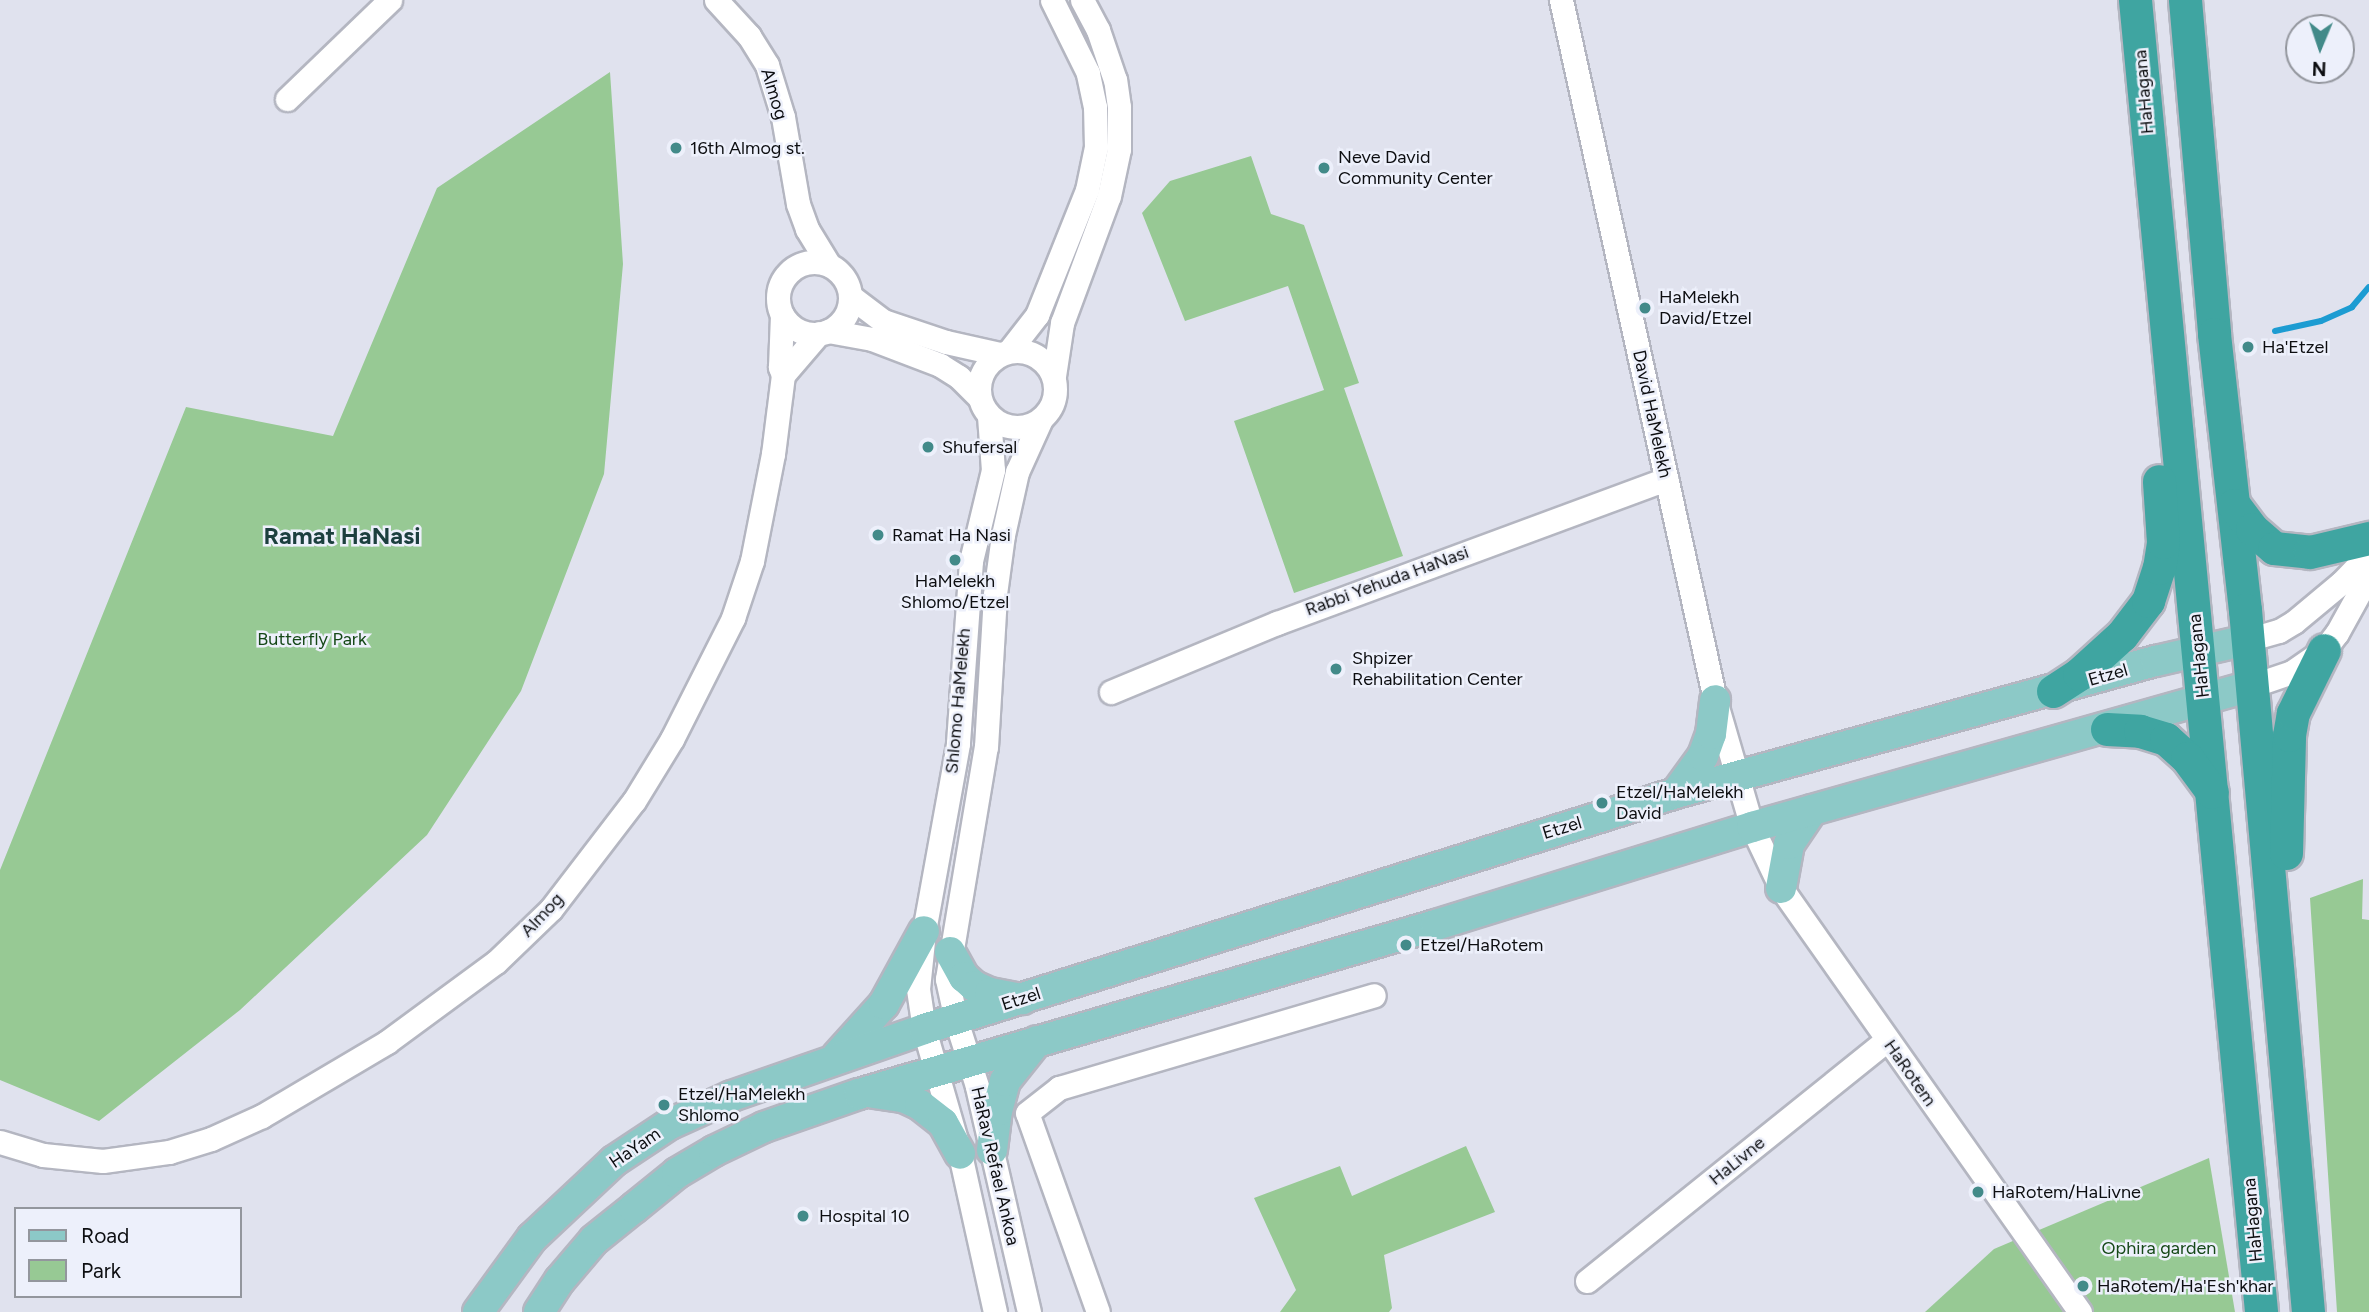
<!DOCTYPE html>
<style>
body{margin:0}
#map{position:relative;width:2369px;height:1312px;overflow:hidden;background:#e0e2ee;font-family:Figtree,sans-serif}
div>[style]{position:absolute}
.green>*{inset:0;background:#97c994}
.stream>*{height:6px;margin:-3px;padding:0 3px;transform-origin:3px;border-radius:3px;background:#1d9cd2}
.roads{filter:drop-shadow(2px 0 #b4b6c1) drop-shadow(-2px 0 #b4b6c1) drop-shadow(0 2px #b4b6c1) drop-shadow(0 -2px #b4b6c1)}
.minor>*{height:23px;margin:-11.5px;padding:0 11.5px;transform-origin:11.5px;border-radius:11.5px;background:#fff}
.minor>.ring{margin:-11.5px;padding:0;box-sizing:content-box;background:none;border:23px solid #fff;border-radius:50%}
.major>*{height:30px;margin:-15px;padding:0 15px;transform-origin:15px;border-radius:15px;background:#8cc9c7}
.highway>*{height:33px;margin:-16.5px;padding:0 16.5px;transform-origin:16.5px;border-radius:16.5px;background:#3fa5a1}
.dots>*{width:19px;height:19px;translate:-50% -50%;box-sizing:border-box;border:4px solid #edf0fb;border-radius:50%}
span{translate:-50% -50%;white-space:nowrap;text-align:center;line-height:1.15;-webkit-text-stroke:5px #edf0fb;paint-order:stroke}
.street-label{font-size:18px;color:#0d0e11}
.poi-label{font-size:18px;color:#0d0e11}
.left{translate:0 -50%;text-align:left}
.park-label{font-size:18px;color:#154817}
.district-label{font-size:24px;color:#1c3f3e;font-weight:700}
.legend{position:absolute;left:14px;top:1207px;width:228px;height:91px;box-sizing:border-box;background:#edf0fb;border:2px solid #93969d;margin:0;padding:9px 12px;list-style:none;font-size:21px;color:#0d0e11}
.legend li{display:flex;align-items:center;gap:14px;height:35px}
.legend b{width:35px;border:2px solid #93969d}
.north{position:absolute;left:2285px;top:14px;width:70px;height:70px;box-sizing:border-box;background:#edf0fb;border:2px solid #93969d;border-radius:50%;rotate:182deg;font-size:19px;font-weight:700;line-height:28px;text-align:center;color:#0d0e11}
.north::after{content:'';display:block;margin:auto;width:24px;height:32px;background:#428a89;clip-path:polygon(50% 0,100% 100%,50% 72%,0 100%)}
</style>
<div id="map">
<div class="green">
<div style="clip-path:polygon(610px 72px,623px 264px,604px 474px,521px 691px,427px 835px,240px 1010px,99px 1121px,0 1080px,0 870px,186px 407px,333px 436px,437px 188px)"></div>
<div style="clip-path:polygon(1251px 156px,1271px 214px,1304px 225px,1359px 383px,1344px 388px,1403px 556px,1294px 593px,1234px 421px,1324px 390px,1288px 286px,1185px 321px,1142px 213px,1170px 181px)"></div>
<div style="clip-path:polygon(2363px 879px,2362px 919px,2369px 920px,2369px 1312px,2337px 1312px,2310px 898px)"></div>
<div style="clip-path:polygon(1466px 1146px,1495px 1212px,1384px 1255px,1392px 1308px,1389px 1312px,1280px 1312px,1296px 1290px,1254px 1198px,1340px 1166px,1352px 1196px)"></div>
<div style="clip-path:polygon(2209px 1158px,2235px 1312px,1925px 1312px,1994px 1249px)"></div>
</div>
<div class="stream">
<div style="left:2275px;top:331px;width:47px;rotate:-12.3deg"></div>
<div style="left:2321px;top:321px;width:34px;rotate:-24deg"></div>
<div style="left:2352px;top:307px;width:26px;rotate:-50deg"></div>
</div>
<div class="roads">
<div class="minor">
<div style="left:716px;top:0;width:49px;rotate:47.5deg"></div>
<div style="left:749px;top:36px;width:34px;rotate:58deg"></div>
<div style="left:767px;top:65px;width:54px;rotate:72.9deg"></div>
<div style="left:783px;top:117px;width:88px;rotate:80.2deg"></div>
<div style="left:798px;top:204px;width:27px;rotate:70deg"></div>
<div style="left:807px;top:229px;width:42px;rotate:58.6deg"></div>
<div style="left:1561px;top:0;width:717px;rotate:77.59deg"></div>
<div style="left:1715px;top:700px;width:132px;rotate:73.8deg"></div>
<div style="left:1752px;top:827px;width:68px;rotate:64.6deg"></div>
<div style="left:1781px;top:888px;width:519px;rotate:54.81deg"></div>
<div style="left:287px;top:99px;width:143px;rotate:-43.9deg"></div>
<div class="ring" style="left:778px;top:262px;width:49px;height:49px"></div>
<div style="left:850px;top:296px;width:41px;rotate:37.1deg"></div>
<div style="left:883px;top:321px;width:66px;rotate:18.4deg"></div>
<div style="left:946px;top:342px;width:55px;rotate:12.5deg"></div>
<div style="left:828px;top:331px;width:45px;rotate:10.3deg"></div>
<div style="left:872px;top:339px;width:73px;rotate:20.9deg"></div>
<div style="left:940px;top:365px;width:22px;rotate:32deg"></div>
<div style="left:959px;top:377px;width:28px;rotate:45deg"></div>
<div class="ring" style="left:979px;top:351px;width:53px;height:53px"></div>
<div style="left:1009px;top:351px;width:46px;rotate:-52.1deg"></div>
<div style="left:1037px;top:315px;width:135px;rotate:-68.2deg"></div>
<div style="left:1087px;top:190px;width:44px;rotate:-78.2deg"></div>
<div style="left:1096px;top:147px;width:40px;rotate:-91.4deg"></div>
<div style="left:1095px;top:107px;width:35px;rotate:-102deg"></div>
<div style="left:1088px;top:73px;width:81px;rotate:-116.3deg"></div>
<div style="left:783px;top:375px;width:55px;rotate:-49.4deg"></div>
<div style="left:1054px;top:376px;width:54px;rotate:-81.4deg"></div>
<div style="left:1062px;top:323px;width:135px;rotate:-69.7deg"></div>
<div style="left:1109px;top:196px;width:48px;rotate:-78deg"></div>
<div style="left:1119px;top:149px;width:42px;rotate:-90deg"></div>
<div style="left:1119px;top:107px;width:27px;rotate:-98deg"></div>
<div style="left:1115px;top:80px;width:53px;rotate:-108.8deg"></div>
<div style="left:1098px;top:30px;width:34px;rotate:-118deg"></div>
<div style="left:989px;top:416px;width:54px;rotate:85.8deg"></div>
<div style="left:993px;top:470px;width:94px;rotate:103.6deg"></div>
<div style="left:971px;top:561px;width:183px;rotate:94.1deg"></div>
<div style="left:958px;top:744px;width:190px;rotate:100.3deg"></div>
<div style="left:924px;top:931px;width:58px;rotate:95.9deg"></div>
<div style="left:918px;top:989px;width:40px;rotate:81.5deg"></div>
<div style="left:924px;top:1029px;width:130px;rotate:73.9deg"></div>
<div style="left:960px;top:1154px;width:162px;rotate:77.5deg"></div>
<div style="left:2247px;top:640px;width:33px;rotate:-16deg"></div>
<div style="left:2279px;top:631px;width:17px;rotate:-31deg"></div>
<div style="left:2294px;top:622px;width:62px;rotate:-39.8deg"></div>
<div style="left:2342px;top:582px;width:39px;rotate:-46deg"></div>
<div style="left:2251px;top:686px;width:43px;rotate:-18.9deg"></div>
<div style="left:2292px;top:672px;width:39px;rotate:-35deg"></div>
<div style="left:2324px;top:650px;width:21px;rotate:-53deg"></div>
<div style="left:2337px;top:633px;width:66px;rotate:-61.1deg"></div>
<div style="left:1111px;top:692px;width:180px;rotate:-22.6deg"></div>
<div style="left:1277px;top:623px;width:415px;rotate:-20.3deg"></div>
<div style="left:0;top:1142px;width:45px;rotate:16.8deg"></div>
<div style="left:43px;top:1155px;width:60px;rotate:5.7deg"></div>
<div style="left:103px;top:1161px;width:67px;rotate:-7.8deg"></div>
<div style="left:169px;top:1152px;width:44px;rotate:-17.2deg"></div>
<div style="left:211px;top:1139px;width:56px;rotate:-24.3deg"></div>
<div style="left:262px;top:1116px;width:145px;rotate:-30.6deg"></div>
<div style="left:387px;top:1042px;width:135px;rotate:-36.3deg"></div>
<div style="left:496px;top:962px;width:76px;rotate:-43.9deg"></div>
<div style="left:551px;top:909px;width:136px;rotate:-52.5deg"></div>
<div style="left:634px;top:801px;width:73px;rotate:-58.5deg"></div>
<div style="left:672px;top:739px;width:136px;rotate:-63.2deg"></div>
<div style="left:733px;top:618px;width:60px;rotate:-71.6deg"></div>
<div style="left:752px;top:561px;width:109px;rotate:-78.9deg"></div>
<div style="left:773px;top:454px;width:80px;rotate:-82.8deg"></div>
<div style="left:783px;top:375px;width:9px;rotate:-111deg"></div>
<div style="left:780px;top:367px;width:52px;rotate:-87.8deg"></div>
<div style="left:1587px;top:1281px;width:383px;rotate:-38.8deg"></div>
<div style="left:1029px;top:1312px;width:232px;rotate:-103deg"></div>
<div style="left:977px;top:1086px;width:69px;rotate:-107.7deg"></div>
<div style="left:956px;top:1020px;width:42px;rotate:-102.4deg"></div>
<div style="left:947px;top:979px;width:235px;rotate:-80.5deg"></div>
<div style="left:986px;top:747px;width:153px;rotate:-86.6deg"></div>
<div style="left:995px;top:594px;width:60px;rotate:-82.3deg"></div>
<div style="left:1003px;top:535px;width:65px;rotate:-77.5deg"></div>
<div style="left:1017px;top:472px;width:58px;rotate:-65.6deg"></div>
<div style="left:1098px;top:1312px;width:211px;rotate:-109.6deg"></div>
<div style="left:1027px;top:1113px;width:41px;rotate:-38deg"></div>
<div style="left:1059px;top:1088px;width:328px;rotate:-16.4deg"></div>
</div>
<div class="major">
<div style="left:1676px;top:793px;width:46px;rotate:-53.9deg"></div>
<div style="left:1703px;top:756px;width:23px;rotate:-70deg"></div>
<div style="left:1711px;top:734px;width:34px;rotate:-83deg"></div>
<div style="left:1781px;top:888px;width:45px;rotate:-79.7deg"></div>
<div style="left:1789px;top:844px;width:41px;rotate:-55.9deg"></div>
<div style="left:950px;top:952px;width:29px;rotate:61deg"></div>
<div style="left:964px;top:977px;width:13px;rotate:42deg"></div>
<div style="left:974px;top:986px;width:17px;rotate:24deg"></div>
<div style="left:990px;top:993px;width:33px;rotate:11deg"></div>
<div style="left:837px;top:1056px;width:70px;rotate:-47.9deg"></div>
<div style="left:884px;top:1004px;width:83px;rotate:-61.3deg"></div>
<div style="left:874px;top:1093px;width:29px;rotate:8deg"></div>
<div style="left:903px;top:1097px;width:19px;rotate:25deg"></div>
<div style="left:920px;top:1105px;width:29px;rotate:38deg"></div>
<div style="left:943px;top:1123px;width:35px;rotate:61deg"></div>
<div style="left:992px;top:1150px;width:39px;rotate:-83deg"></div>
<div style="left:997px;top:1111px;width:31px;rotate:-75deg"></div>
<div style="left:1005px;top:1081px;width:51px;rotate:-51.3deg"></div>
<div style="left:478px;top:1312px;width:92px;rotate:-53.9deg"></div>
<div style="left:532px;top:1238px;width:112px;rotate:-43.2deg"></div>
<div style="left:614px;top:1161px;width:67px;rotate:-33.5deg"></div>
<div style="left:670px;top:1124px;width:68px;rotate:-24.3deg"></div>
<div style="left:732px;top:1096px;width:203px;rotate:-19.2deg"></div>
<div style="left:924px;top:1029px;width:788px;rotate:-17.42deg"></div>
<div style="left:1676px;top:793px;width:498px;rotate:-15.4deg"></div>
<div style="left:2156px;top:661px;width:93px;rotate:-13deg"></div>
<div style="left:539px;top:1312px;width:38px;rotate:-57deg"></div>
<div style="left:560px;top:1280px;width:52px;rotate:-49.6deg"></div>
<div style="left:594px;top:1240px;width:51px;rotate:-38.7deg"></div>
<div style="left:634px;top:1208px;width:55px;rotate:-39.1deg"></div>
<div style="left:677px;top:1173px;width:43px;rotate:-30.7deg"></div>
<div style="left:714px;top:1151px;width:55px;rotate:-25.6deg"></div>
<div style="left:764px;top:1127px;width:101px;rotate:-19.2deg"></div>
<div style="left:859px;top:1094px;width:601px;rotate:-16.33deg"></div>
<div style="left:1436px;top:925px;width:331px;rotate:-17.2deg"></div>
<div style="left:1752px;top:827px;width:519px;rotate:-15.78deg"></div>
</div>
<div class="highway">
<div style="left:2135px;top:0;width:1318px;rotate:84.51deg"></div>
<div style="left:2185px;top:0;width:335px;rotate:85deg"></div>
<div style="left:2214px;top:334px;width:278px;rotate:83.6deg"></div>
<div style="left:2245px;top:610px;width:705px;rotate:84.87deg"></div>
<div style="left:2234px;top:505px;width:30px;rotate:53deg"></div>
<div style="left:2252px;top:529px;width:29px;rotate:41deg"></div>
<div style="left:2274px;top:548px;width:36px;rotate:6deg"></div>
<div style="left:2310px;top:552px;width:61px;rotate:-13.3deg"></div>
<div style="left:2053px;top:691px;width:31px;rotate:-33deg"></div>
<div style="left:2079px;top:674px;width:58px;rotate:-42.2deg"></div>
<div style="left:2122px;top:635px;width:43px;rotate:-52.6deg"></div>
<div style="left:2148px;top:601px;width:35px;rotate:-72deg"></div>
<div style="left:2159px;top:568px;width:26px;rotate:-81deg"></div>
<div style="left:2163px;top:542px;width:61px;rotate:-93.8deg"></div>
<div style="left:2107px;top:729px;width:33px;rotate:3deg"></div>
<div style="left:2140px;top:731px;width:27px;rotate:17deg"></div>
<div style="left:2166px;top:739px;width:28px;rotate:42deg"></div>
<div style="left:2187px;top:758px;width:42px;rotate:53.7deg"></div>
<div style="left:2286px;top:853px;width:118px;rotate:-88.5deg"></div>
<div style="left:2289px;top:735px;width:22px;rotate:-80deg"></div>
<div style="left:2293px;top:713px;width:70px;rotate:-63.8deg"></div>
</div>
</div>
<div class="dots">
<div style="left:676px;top:148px;background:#428a89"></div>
<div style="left:1324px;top:168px;background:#428a89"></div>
<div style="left:1645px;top:308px;background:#428a89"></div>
<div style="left:2248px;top:347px;background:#428a89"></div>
<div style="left:928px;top:447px;background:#428a89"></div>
<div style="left:878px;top:535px;background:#428a89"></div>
<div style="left:955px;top:560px;background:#428a89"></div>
<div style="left:1336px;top:669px;background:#428a89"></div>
<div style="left:1602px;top:803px;background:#428a89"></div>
<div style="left:1406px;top:945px;background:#428a89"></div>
<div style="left:664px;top:1105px;background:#428a89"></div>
<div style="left:1978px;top:1192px;background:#428a89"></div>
<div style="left:803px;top:1216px;background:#428a89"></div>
<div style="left:2083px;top:1286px;background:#428a89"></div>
</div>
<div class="street-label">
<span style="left:2144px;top:92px;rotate:-95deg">HaHagana</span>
<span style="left:774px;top:94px;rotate:73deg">Almog</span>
<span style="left:1652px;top:414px;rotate:78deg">David HaMelekh</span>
<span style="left:1387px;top:581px;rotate:-20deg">Rabbi Yehuda HaNasi</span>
<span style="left:2199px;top:656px;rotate:-96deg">HaHagana</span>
<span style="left:2108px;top:675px;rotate:-16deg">Etzel</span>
<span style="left:958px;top:701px;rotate:-85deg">Shlomo HaMelekh</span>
<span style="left:1562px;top:828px;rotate:-17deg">Etzel</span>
<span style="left:542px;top:915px;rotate:-47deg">Almog</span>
<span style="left:1021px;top:999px;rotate:-18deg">Etzel</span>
<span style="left:1910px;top:1073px;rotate:55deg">HaRotem</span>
<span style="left:635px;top:1148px;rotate:-34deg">HaYam</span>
<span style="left:1737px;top:1161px;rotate:-39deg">HaLivne</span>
<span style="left:995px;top:1166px;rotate:77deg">HaRav Refael Ankoa</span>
<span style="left:2253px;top:1220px;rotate:-95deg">HaHagana</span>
</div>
<div class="poi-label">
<span class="left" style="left:690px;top:148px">16th Almog st.</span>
<span class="left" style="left:1338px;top:168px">Neve David<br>Community Center</span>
<span class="left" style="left:1659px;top:308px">HaMelekh<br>David/Etzel</span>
<span class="left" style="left:2262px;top:347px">Ha'Etzel</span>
<span class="left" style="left:942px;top:447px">Shufersal</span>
<span class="left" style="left:892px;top:535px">Ramat Ha Nasi</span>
<span style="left:955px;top:592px">HaMelekh<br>Shlomo/Etzel</span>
<span class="left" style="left:1352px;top:669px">Shpizer<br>Rehabilitation Center</span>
<span class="left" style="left:1616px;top:803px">Etzel/HaMelekh<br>David</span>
<span class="left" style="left:1420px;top:945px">Etzel/HaRotem</span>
<span class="left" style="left:678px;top:1105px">Etzel/HaMelekh<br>Shlomo</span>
<span class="left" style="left:1992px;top:1192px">HaRotem/HaLivne</span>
<span class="left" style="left:819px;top:1216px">Hospital 10</span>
<span class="left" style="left:2097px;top:1286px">HaRotem/Ha'Esh'khar</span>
</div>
<div class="park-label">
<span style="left:312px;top:639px">Butterfly Park</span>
<span style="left:2159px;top:1248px">Ophira garden</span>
</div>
<div class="district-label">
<span style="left:342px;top:536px">Ramat HaNasi</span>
</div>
<ul class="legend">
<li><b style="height:9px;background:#8cc9c7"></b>Road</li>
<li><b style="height:19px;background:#97c994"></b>Park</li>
</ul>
<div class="north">N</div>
</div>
